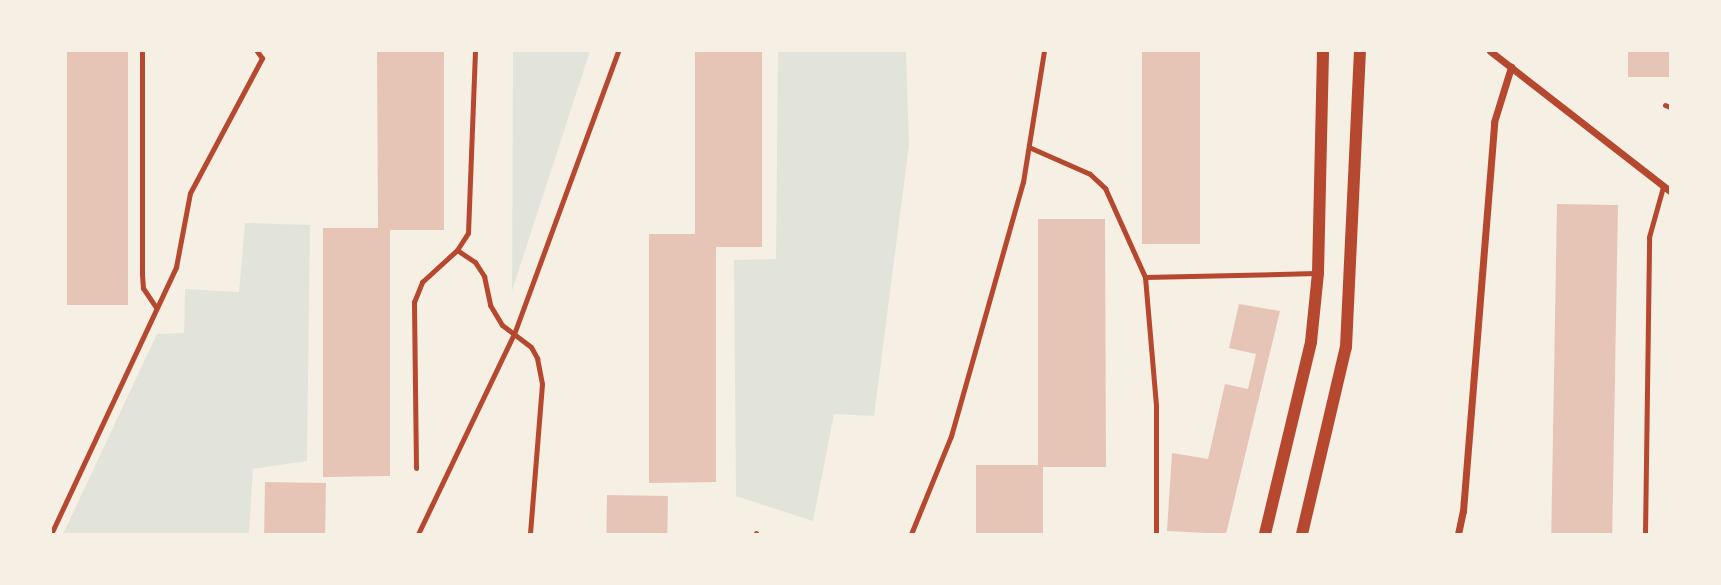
<!DOCTYPE html>
<style>
body{margin:0}
#map{position:relative;width:1721px;height:585px;overflow:hidden;background:#f6efe4;font-family:"Fira Sans Condensed",sans-serif}
div>[style]{position:absolute}
.green>*{inset:0;background:#e2e4dc}
.building>*{inset:0;background:#e6c5b7;transform-origin:0 0}
.service>*{height:5px;margin:-2.5px;padding:0 2.5px;transform-origin:2.5px;border-radius:2.5px;background:#b5482f}
.minor>*{height:7px;margin:-3.5px;padding:0 3.5px;transform-origin:3.5px;border-radius:3.5px;background:#b5482f}
.tertiary>*{height:12px;margin:-6px;padding:0 6px;transform-origin:6px;border-radius:6px;background:#b5482f}
span{translate:-50% -50%;white-space:nowrap;text-align:center;line-height:1.15;-webkit-text-stroke:5px #f6efe4;paint-order:stroke}
.frame{position:absolute;inset:0;border:52px solid #f6efe4;pointer-events:none}
</style>
<div id="map">
<div class="green">
<div style="clip-path:polygon(513px 51px,590px 51px,512px 291px)"></div>
<div style="clip-path:polygon(778px 51px,906px 51px,909px 145px,874px 416px,834px 414px,813px 521px,736px 496px,734px 260px,776px 259px)"></div>
<div style="clip-path:polygon(245px 223px,310px 225px,307px 461px,253px 469px,249px 534px,63px 534px,157px 334px,184px 333px,185px 289px,239px 292px)"></div>
</div>
<div class="building">
<div style="left:67px;top:51px;width:61px;height:254px"></div>
<div style="clip-path:polygon(377px 51px,444px 51px,444px 230px,390px 230px,390px 476px,323px 477px,323px 228px,378px 228px)"></div>
<div style="clip-path:polygon(695px 51px,762px 51px,762px 247px,716px 247px,716px 482px,649px 483px,649px 234px,695px 234px)"></div>
<div style="left:1142px;top:51px;width:58px;height:193px"></div>
<div style="left:1628px;top:51px;width:42px;height:26px"></div>
<div style="left:1557px;top:204px;width:61px;height:330px;rotate:1deg"></div>
<div style="clip-path:polygon(1038px 219px,1105px 219px,1106px 467px,1043px 467px,1043px 534px,976px 534px,976px 465px,1038px 465px)"></div>
<div style="clip-path:polygon(1239px 304px,1280px 311px,1226px 534px,1167px 531px,1172px 453px,1208px 459px,1225px 384px,1248px 389px,1256px 354px,1229px 348px)"></div>
<div style="left:265px;top:482px;width:61px;height:52px;rotate:1deg"></div>
<div style="left:607px;top:495px;width:61px;height:39px;rotate:1deg"></div>
</div>
<div class="service">
<div style="left:142px;top:51px;width:223px;rotate:90deg"></div>
<div style="left:142px;top:274px;width:14px;rotate:86deg"></div>
<div style="left:143px;top:288px;width:23px;rotate:56deg"></div>
<div style="left:1665px;top:105px;width:5px;rotate:22deg"></div>
<div style="left:1031px;top:148px;width:64px;rotate:23.8deg"></div>
<div style="left:1090px;top:174px;width:21px;rotate:43deg"></div>
<div style="left:1105px;top:188px;width:98px;rotate:65.8deg"></div>
<div style="left:1145px;top:277px;width:129px;rotate:85.1deg"></div>
<div style="left:1156px;top:406px;width:128px;rotate:90deg"></div>
<div style="left:457px;top:250px;width:22px;rotate:34deg"></div>
<div style="left:475px;top:262px;width:17px;rotate:57deg"></div>
<div style="left:484px;top:276px;width:30px;rotate:78deg"></div>
<div style="left:490px;top:305px;width:23px;rotate:59deg"></div>
<div style="left:502px;top:325px;width:36px;rotate:37deg"></div>
<div style="left:531px;top:347px;width:13px;rotate:61deg"></div>
<div style="left:537px;top:358px;width:26px;rotate:79deg"></div>
<div style="left:542px;top:384px;width:150px;rotate:94.6deg"></div>
<div style="left:1145px;top:277px;width:171px;rotate:-1.3deg"></div>
<div style="left:416px;top:468px;width:166px;rotate:-90.7deg"></div>
<div style="left:414px;top:302px;width:22px;rotate:-68deg"></div>
<div style="left:422px;top:282px;width:47px;rotate:-42.4deg"></div>
<div style="left:457px;top:250px;width:20px;rotate:-57deg"></div>
<div style="left:468px;top:233px;width:182px;rotate:-87.8deg"></div>
<div style="left:756px;top:533px;width:1px;rotate:90deg"></div>
<div style="left:51px;top:534px;width:295px;rotate:-64.9deg"></div>
<div style="left:176px;top:267px;width:75px;rotate:-79.3deg"></div>
<div style="left:190px;top:193px;width:153px;rotate:-61.9deg"></div>
<div style="left:262px;top:58px;width:9px;rotate:-126deg"></div>
<div style="left:418px;top:534px;width:222px;rotate:-64.4deg"></div>
<div style="left:514px;top:334px;width:302px;rotate:-69.8deg"></div>
<div style="left:911px;top:534px;width:106px;rotate:-67.8deg"></div>
<div style="left:951px;top:436px;width:264px;rotate:-74.2deg"></div>
<div style="left:1023px;top:182px;width:133px;rotate:-80.9deg"></div>
<div style="left:1645px;top:534px;width:297px;rotate:-89.2deg"></div>
<div style="left:1649px;top:237px;width:52px;rotate:-74.4deg"></div>
</div>
<div class="minor">
<div style="left:1490px;top:51px;width:228px;rotate:37.9deg"></div>
<div style="left:1458px;top:534px;width:24px;rotate:-78deg"></div>
<div style="left:1463px;top:511px;width:390px;rotate:-85.4deg"></div>
<div style="left:1494px;top:122px;width:58px;rotate:-72.8deg"></div>
</div>
<div class="tertiary">
<div style="left:1265px;top:534px;width:197px;rotate:-76.5deg"></div>
<div style="left:1311px;top:342px;width:69px;rotate:-84.2deg"></div>
<div style="left:1318px;top:273px;width:222px;rotate:-88.7deg"></div>
<div style="left:1302px;top:534px;width:192px;rotate:-76.8deg"></div>
<div style="left:1346px;top:347px;width:296px;rotate:-87.3deg"></div>
</div>
<div class="frame"></div>
</div>
